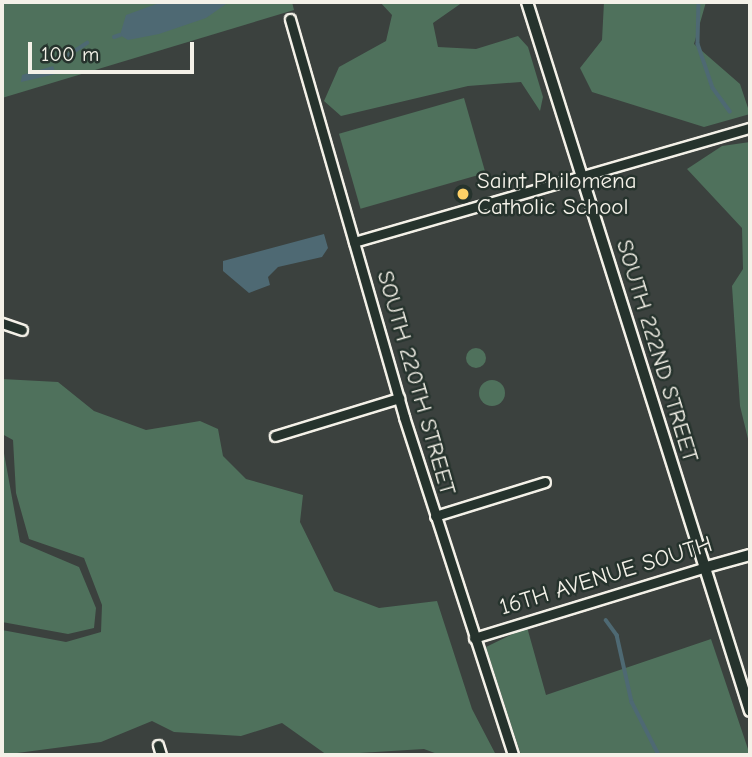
<!DOCTYPE html>
<style>
body{margin:0}
#map{position:relative;width:752px;height:757px;overflow:hidden;background:#3b413e;font-family:"Comic Neue",sans-serif}
div>[style]{position:absolute}
.green>*{inset:0;background:#4f715c;transform-origin:0 0}
.round{border-radius:50%}
.water>*{inset:0;background:#4e6973}
.stream>*{height:3.5px;margin:-1.75px;padding:0 1.75px;transform-origin:1.75px;border-radius:1.75px;background:#4e6973}
.roads{filter:drop-shadow(2px 0 #f4f1e8) drop-shadow(-2px 0 #f4f1e8) drop-shadow(0 2px #f4f1e8) drop-shadow(0 -2px #f4f1e8)}
.minor>*{height:9px;margin:-4.5px;padding:0 4.5px;transform-origin:4.5px;border-radius:4.5px;background:#26332d}
.tertiary>*{height:10px;margin:-5px;padding:0 5px;transform-origin:5px;border-radius:5px;background:#26332d}
.dots>*{width:19px;height:19px;translate:-50% -50%;box-sizing:border-box;border:4px solid #26332d;border-radius:50%}
span{translate:-50% -50%;white-space:nowrap;text-align:center;line-height:1.15;-webkit-text-stroke:5px #26332d;paint-order:stroke}
.poi-label{font-size:23px;color:#f4f1e8}
.left{translate:0 -50%;text-align:left}
.street-label{font-size:23px;color:#f4f1e8}
.frame{position:absolute;inset:0;border:4px solid #f4f1e8;pointer-events:none}
.scale{position:absolute;left:28px;top:42px;width:166px;height:32px;box-sizing:border-box;border:4px solid #f4f1e8;border-top:0;padding-left:9px;font-size:21px;line-height:24px;white-space:nowrap;color:#f4f1e8;-webkit-text-stroke:5px #26332d;paint-order:stroke}
</style>
<div id="map">
<div class="green">
<div style="clip-path:polygon(2px 2px,292px 2px,294px 10px,2px 98px)"></div>
<div style="clip-path:polygon(380px 2px,463px 2px,433px 23px,438px 47px,476px 49px,518px 36px,528px 47px,543px 97px,540px 111px,521px 82px,468px 86px,341px 116px,324px 101px,339px 67px,386px 41px,392px 15px)"></div>
<div style="clip-path:polygon(604px 2px,706px 2px,694px 44px,740px 84px,750px 114px,704px 127px,592px 92px,580px 68px,602px 40px)"></div>
<div style="left:464px;top:98px;width:78px;height:130px;rotate:74deg"></div>
<div style="clip-path:polygon(750px 142px,750px 447px,740px 406px,732px 286px,743px 269px,742px 228px,687px 169px,722px 146px)"></div>
<div class="round" style="left:466px;top:348px;width:20px;height:20px"></div>
<div style="clip-path:polygon(2px 379px,58px 382px,94px 411px,146px 430px,200px 421px,218px 429px,223px 456px,246px 479px,303px 495px,300px 522px,334px 591px,379px 608px,437px 601px,472px 709px,496px 755px,440px 755px,424px 749px,327px 755px,282px 723px,241px 736px,174px 732px,152px 721px,101px 742px,2px 755px,2px 630px,66px 642px,101px 632px,102px 605px,84px 558px,29px 539px,16px 493px,13px 440px,2px 434px)"></div>
<div class="round" style="left:479px;top:380px;width:26px;height:26px"></div>
<div style="clip-path:polygon(2px 442px,20px 542px,79px 567px,96px 608px,94px 628px,68px 634px,2px 622px)"></div>
<div style="clip-path:polygon(527px 627px,546px 695px,711px 639px,750px 755px,521px 755px,486px 647px)"></div>
</div>
<div class="water">
<div style="clip-path:polygon(162px 2px,229px 2px,206px 18px,159px 34px,128px 40px,120px 35px,126px 15px)"></div>
<div style="clip-path:polygon(53px 66px,56px 74px,21px 82px,22px 75px)"></div>
<div style="clip-path:polygon(324px 234px,328px 248px,322px 257px,278px 267px,268px 277px,270px 285px,249px 293px,223px 271px,223px 261px)"></div>
</div>
<div class="stream">
<div style="left:699px;top:2px;width:42px;rotate:91.4deg"></div>
<div style="left:698px;top:44px;width:46px;rotate:71.2deg"></div>
<div style="left:713px;top:88px;width:29px;rotate:54deg"></div>
<div style="left:114px;top:37px;width:6px;rotate:-18deg"></div>
<div style="left:67px;top:56px;width:24px;rotate:-33deg"></div>
<div style="left:606px;top:620px;width:19px;rotate:54deg"></div>
<div style="left:617px;top:635px;width:69px;rotate:77.4deg"></div>
<div style="left:632px;top:702px;width:59px;rotate:63deg"></div>
</div>
<div class="roads">
<div class="minor">
<div style="left:290px;top:19px;width:414px;rotate:74deg"></div>
<div style="left:404px;top:417px;width:355px;rotate:72.1deg"></div>
<div style="left:354px;top:242px;width:412px;rotate:-16.1deg"></div>
<div style="left:2px;top:323px;width:21px;rotate:19deg"></div>
<div style="left:275px;top:436px;width:130px;rotate:-17deg"></div>
<div style="left:435px;top:516px;width:115px;rotate:-17.2deg"></div>
<div style="left:474px;top:638px;width:239px;rotate:-17deg"></div>
<div style="left:158px;top:745px;width:10px;rotate:73deg"></div>
</div>
<div class="tertiary">
<div style="left:527px;top:2px;width:743px;rotate:72.54deg"></div>
<div style="left:703px;top:568px;width:49px;rotate:-15.5deg"></div>
</div>
</div>
<div class="dots">
<div style="left:463px;top:194px;background:#ffd166"></div>
</div>
<div class="poi-label">
<span class="left" style="left:477px;top:194px">Saint Philomena<br>Catholic School</span>
</div>
<div class="street-label">
<span style="left:657px;top:351px;rotate:73deg">SOUTH 222ND STREET</span>
<span style="left:416px;top:383px;rotate:74deg">SOUTH 220TH STREET</span>
<span style="left:606px;top:576px;rotate:-17deg">16TH AVENUE SOUTH</span>
</div>
<div class="frame"></div>
<div class="scale">100 m</div>
</div>
